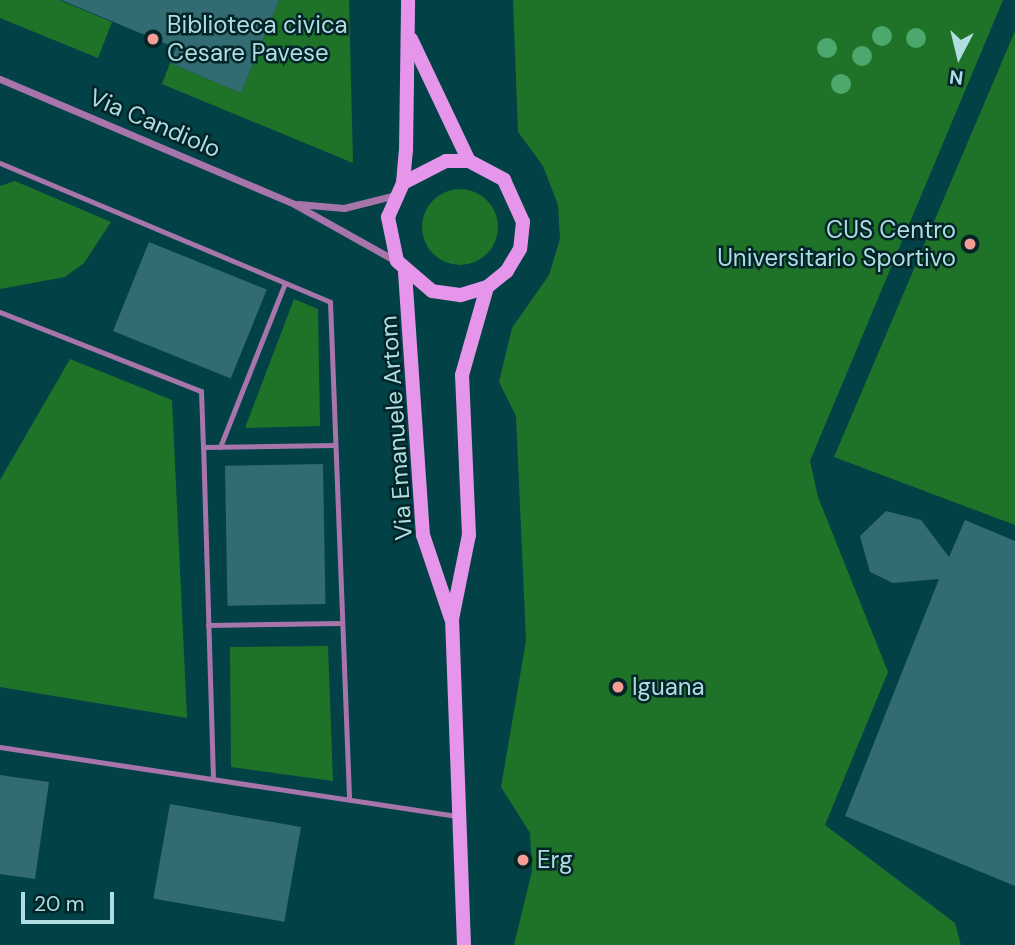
<!DOCTYPE html>
<style>
body{margin:0}
#map{position:relative;width:1015px;height:945px;overflow:hidden;background:#024146;font-family:"DM Sans",sans-serif}
div>[style]{position:absolute}
.green>*{inset:0;background:#1f7328}
.round{border-radius:50%}
.building>*{inset:0;background:#326c72;transform-origin:0 0}
.lane>*{height:5px;margin:-2.5px;padding:0 2.5px;transform-origin:2.5px;border-radius:2.5px;background:#a775aa}
.street>*{height:7px;margin:-3.5px;padding:0 3.5px;transform-origin:3.5px;border-radius:3.5px;background:#a775aa}
.secondary>*{height:14px;margin:-7px;padding:0 7px;transform-origin:7px;border-radius:7px;background:#e596ea}
.trees>*{width:20px;height:20px;margin:-10px;border-radius:50%;background:#4ca86d}
.dots>*{width:19px;height:19px;translate:-50% -50%;box-sizing:border-box;border:4px solid #032528;border-radius:50%}
span{translate:-50% -50%;white-space:nowrap;text-align:center;line-height:1.15;-webkit-text-stroke:5px #032528;paint-order:stroke}
.poi-label{font-size:24px;color:#afdde2}
.left{translate:0 -50%;text-align:left}
.right{translate:-100% -50%;text-align:right}
.street-label{font-size:24px;color:#afdde2}
.north{position:absolute;left:924px;top:21px;width:70px;height:70px;-webkit-text-stroke:5px #032528;paint-order:stroke;rotate:187deg;font-size:19px;font-weight:700;line-height:28px;text-align:center;color:#afdde2}
.north::after{content:'';display:block;margin:auto;width:24px;height:32px;background:#afdde2;clip-path:polygon(50% 0,100% 100%,50% 72%,0 100%)}
.scale{position:absolute;left:21px;top:892px;width:93px;height:32px;box-sizing:border-box;border:4px solid #afdde2;border-top:0;padding-left:9px;font-size:21px;line-height:24px;white-space:nowrap;color:#afdde2;-webkit-text-stroke:5px #032528;paint-order:stroke}
</style>
<div id="map">
<div class="green">
<div style="clip-path:polygon(0 0,59px 0,112px 22px,98px 58px,0 18px)"></div>
<div style="clip-path:polygon(279px 0,349px 0,353px 163px,162px 84px,170px 63px,241px 93px)"></div>
<div style="clip-path:polygon(513px 0,1003px 0,810px 461px,818px 497px,888px 672px,825px 825px,955px 923px,961px 945px,514px 945px,532px 871px,530px 833px,501px 787px,526px 641px,516px 416px,499px 382px,512px 328px,549px 275px,560px 239px,558px 205px,543px 166px,518px 132px)"></div>
<div style="clip-path:polygon(1015px 31px,1015px 525px,834px 457px)"></div>
<div style="clip-path:polygon(15px 181px,111px 222px,84px 263px,65px 277px,0 289px,0 186px)"></div>
<div class="round" style="left:422px;top:189px;width:76px;height:76px"></div>
<div style="clip-path:polygon(294px 299px,318px 309px,320px 426px,245px 428px)"></div>
<div style="clip-path:polygon(70px 359px,172px 400px,187px 718px,0 687px,0 480px)"></div>
<div style="clip-path:polygon(328px 646px,333px 781px,231px 767px,230px 647px)"></div>
</div>
<div class="building">
<div style="clip-path:polygon(61px 0,279px 0,241px 93px,170px 63px,176px 48px)"></div>
<div style="left:149px;top:242px;width:127px;height:96px;rotate:22deg"></div>
<div style="left:323px;top:464px;width:140px;height:98px;rotate:89deg"></div>
<div style="clip-path:polygon(886px 511px,921px 520px,949px 557px,965px 520px,1015px 541px,1015px 886px,845px 816px,939px 579px,893px 583px,870px 572px,860px 536px)"></div>
<div style="clip-path:polygon(0 775px,49px 782px,35px 879px,0 874px)"></div>
<div style="left:170px;top:804px;width:133px;height:96px;rotate:10deg"></div>
</div>
<div class="lane">
<div style="left:0;top:163px;width:358px;rotate:22.8deg"></div>
<div style="left:330px;top:302px;width:497px;rotate:87.8deg"></div>
<div style="left:0;top:312px;width:216px;rotate:21.5deg"></div>
<div style="left:201px;top:391px;width:56px;rotate:88deg"></div>
<div style="left:220px;top:447px;width:176px;rotate:-68.4deg"></div>
<div style="left:208px;top:625px;width:134px;rotate:-0.9deg"></div>
<div style="left:0;top:747px;width:462px;rotate:8.6deg"></div>
<div style="left:213px;top:779px;width:332px;rotate:-91.7deg"></div>
<div style="left:203px;top:447px;width:132px;rotate:-0.9deg"></div>
</div>
<div class="street">
<div style="left:0;top:79px;width:319px;rotate:23deg"></div>
<div style="left:294px;top:204px;width:117px;rotate:29.2deg"></div>
<div style="left:298px;top:204px;width:46px;rotate:5deg"></div>
<div style="left:344px;top:208px;width:54px;rotate:-14deg"></div>
</div>
<div class="secondary">
<div style="left:411px;top:39px;width:135px;rotate:64.6deg"></div>
<div style="left:403px;top:183px;width:48px;rotate:-27.1deg"></div>
<div style="left:446px;top:161px;width:23px"></div>
<div style="left:469px;top:161px;width:40px;rotate:28deg"></div>
<div style="left:504px;top:180px;width:46px;rotate:65.7deg"></div>
<div style="left:523px;top:222px;width:27px;rotate:96deg"></div>
<div style="left:520px;top:249px;width:26px;rotate:121deg"></div>
<div style="left:507px;top:271px;width:26px;rotate:141deg"></div>
<div style="left:487px;top:287px;width:28px;rotate:163deg"></div>
<div style="left:460px;top:295px;width:28px;rotate:-172deg"></div>
<div style="left:432px;top:291px;width:46px;rotate:-139.4deg"></div>
<div style="left:397px;top:261px;width:45px;rotate:-101.6deg"></div>
<div style="left:388px;top:217px;width:37px;rotate:-66deg"></div>
<div style="left:403px;top:183px;width:32px;rotate:-85deg"></div>
<div style="left:406px;top:151px;width:151px;rotate:-89.2deg"></div>
<div style="left:405px;top:272px;width:264px;rotate:86.1deg"></div>
<div style="left:423px;top:535px;width:88px;rotate:71.4deg"></div>
<div style="left:464px;top:945px;width:326px;rotate:-92.1deg"></div>
<div style="left:452px;top:619px;width:86px;rotate:-78.6deg"></div>
<div style="left:469px;top:535px;width:160px;rotate:-92.5deg"></div>
<div style="left:462px;top:375px;width:91px;rotate:-74.1deg"></div>
</div>
<div class="trees">
<div style="left:882px;top:36px"></div>
<div style="left:916px;top:38px"></div>
<div style="left:827px;top:48px"></div>
<div style="left:862px;top:56px"></div>
<div style="left:841px;top:84px"></div>
</div>
<div class="dots">
<div style="left:153px;top:39px;background:#f59c95"></div>
<div style="left:970px;top:244px;background:#f59c95"></div>
<div style="left:618px;top:687px;background:#f59c95"></div>
<div style="left:523px;top:860px;background:#f59c95"></div>
</div>
<div class="poi-label">
<span class="left" style="left:167px;top:39px">Biblioteca civica<br>Cesare Pavese</span>
<span class="right" style="left:956px;top:244px">CUS Centro<br>Universitario Sportivo</span>
<span class="left" style="left:632px;top:687px">Iguana</span>
<span class="left" style="left:537px;top:860px">Erg</span>
</div>
<div class="street-label">
<span style="left:155px;top:123px;rotate:23deg">Via Candiolo</span>
<span style="left:396px;top:428px;rotate:-94deg">Via Emanuele Artom</span>
</div>
<div class="north">N</div>
<div class="scale">20 m</div>
</div>
